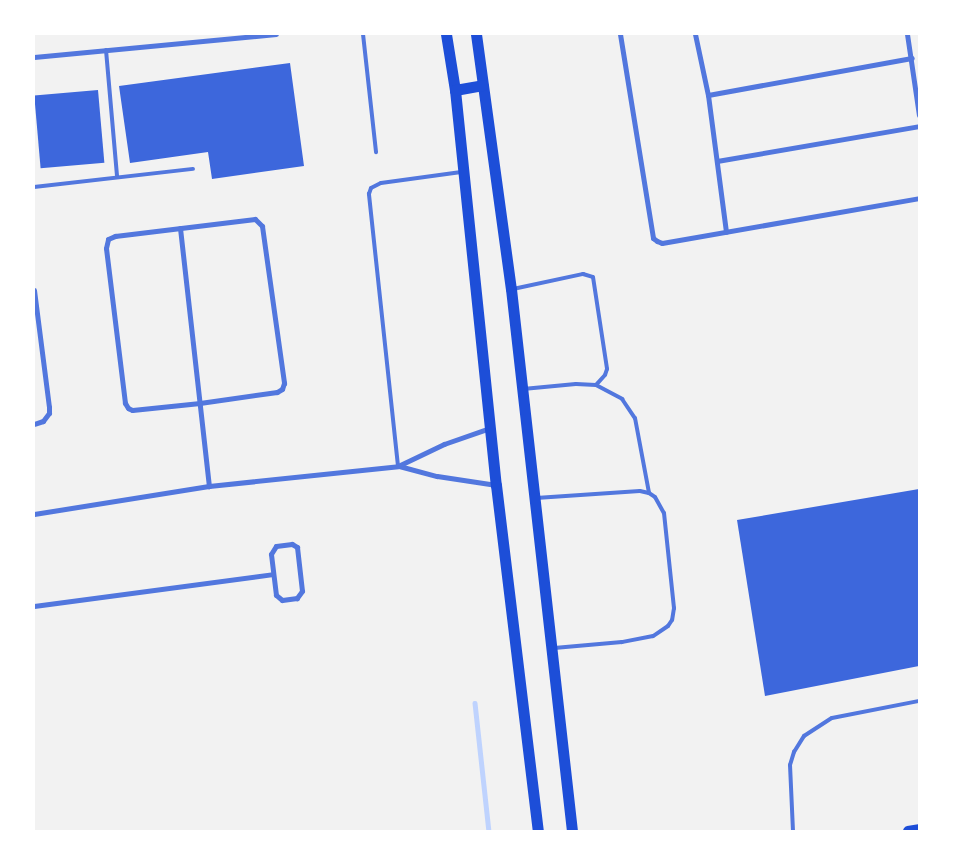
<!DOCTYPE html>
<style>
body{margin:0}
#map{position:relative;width:953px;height:865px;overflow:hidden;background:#f2f2f2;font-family:"DejaVu Sans",sans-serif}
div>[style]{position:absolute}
.stream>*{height:4.5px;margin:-2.25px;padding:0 2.25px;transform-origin:2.25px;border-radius:2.25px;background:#bfd3fe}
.building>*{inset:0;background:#3d67dc;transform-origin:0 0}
.service>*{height:4px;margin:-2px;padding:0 2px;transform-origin:2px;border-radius:2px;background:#5277de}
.minor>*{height:5px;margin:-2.5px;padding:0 2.5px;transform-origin:2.5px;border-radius:2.5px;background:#5277de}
.secondary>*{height:10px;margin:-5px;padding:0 5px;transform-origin:5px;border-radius:5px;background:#1d4ed8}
.trunk>*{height:11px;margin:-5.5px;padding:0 5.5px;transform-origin:5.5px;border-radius:5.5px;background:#1d4ed8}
span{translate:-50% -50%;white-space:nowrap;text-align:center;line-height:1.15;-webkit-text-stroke:4px #fff;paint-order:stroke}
.frame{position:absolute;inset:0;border:35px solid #fff;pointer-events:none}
</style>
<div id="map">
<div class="stream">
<div style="left:475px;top:703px;width:129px;rotate:83.8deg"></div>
</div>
<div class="building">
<div style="clip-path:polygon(290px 63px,304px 166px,212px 179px,208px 152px,130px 163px,119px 86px)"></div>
<div style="left:98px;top:90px;width:73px;height:64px;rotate:85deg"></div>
<div style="clip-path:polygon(919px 489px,919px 666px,765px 696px,737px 520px)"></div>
</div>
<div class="service">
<div style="left:363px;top:34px;width:119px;rotate:83.7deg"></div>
<div style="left:106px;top:50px;width:127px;rotate:85deg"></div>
<div style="left:34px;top:187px;width:160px;rotate:-6.5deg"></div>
<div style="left:513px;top:289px;width:72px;rotate:-12.1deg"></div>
<div style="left:583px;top:274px;width:10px;rotate:17deg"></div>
<div style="left:593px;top:277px;width:93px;rotate:81.3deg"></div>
<div style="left:607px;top:369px;width:6px;rotate:108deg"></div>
<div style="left:605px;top:375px;width:13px;rotate:132deg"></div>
<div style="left:523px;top:389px;width:53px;rotate:-5.4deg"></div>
<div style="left:576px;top:384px;width:20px;rotate:3deg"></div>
<div style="left:596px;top:385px;width:30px;rotate:28deg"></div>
<div style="left:622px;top:399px;width:23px;rotate:56deg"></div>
<div style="left:635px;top:418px;width:76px;rotate:79.4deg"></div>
<div style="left:398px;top:466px;width:274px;rotate:-96.1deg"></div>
<div style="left:369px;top:194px;width:6px;rotate:-72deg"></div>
<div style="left:371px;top:188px;width:11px;rotate:-27deg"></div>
<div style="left:381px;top:183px;width:81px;rotate:-7.8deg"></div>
<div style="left:536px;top:498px;width:104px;rotate:-3.9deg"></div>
<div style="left:640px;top:491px;width:9px;rotate:13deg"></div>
<div style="left:649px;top:493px;width:7px;rotate:34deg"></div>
<div style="left:655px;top:497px;width:18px;rotate:61deg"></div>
<div style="left:664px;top:513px;width:96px;rotate:84deg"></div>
<div style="left:674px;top:608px;width:12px;rotate:99deg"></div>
<div style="left:672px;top:620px;width:7px;rotate:124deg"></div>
<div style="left:668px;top:626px;width:18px;rotate:146deg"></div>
<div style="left:653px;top:636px;width:32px;rotate:169deg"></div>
<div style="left:622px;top:642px;width:68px;rotate:175deg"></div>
<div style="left:793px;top:831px;width:66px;rotate:-92.6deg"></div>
<div style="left:790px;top:765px;width:14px;rotate:-73deg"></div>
<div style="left:794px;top:752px;width:19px;rotate:-58deg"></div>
<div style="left:804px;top:736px;width:33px;rotate:-33deg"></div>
<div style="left:832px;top:718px;width:89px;rotate:-11.1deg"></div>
</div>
<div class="minor">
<div style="left:620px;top:34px;width:207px;rotate:80.8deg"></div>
<div style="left:653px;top:238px;width:5px;rotate:37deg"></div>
<div style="left:657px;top:241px;width:5px;rotate:22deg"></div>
<div style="left:662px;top:243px;width:261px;rotate:-9.9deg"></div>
<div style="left:695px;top:34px;width:62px;rotate:78deg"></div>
<div style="left:708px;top:95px;width:138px;rotate:82.5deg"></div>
<div style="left:907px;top:34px;width:82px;rotate:81.6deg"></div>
<div style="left:34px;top:57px;width:243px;rotate:-5.4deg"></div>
<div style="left:708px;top:95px;width:207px;rotate:-10.3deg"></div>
<div style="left:717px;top:161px;width:205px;rotate:-9.8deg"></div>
<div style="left:255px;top:219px;width:10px;rotate:45deg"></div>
<div style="left:262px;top:226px;width:159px;rotate:82deg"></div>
<div style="left:284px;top:383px;width:6px;rotate:108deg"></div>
<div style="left:282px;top:389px;width:6px;rotate:149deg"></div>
<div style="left:277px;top:392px;width:78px;rotate:171.9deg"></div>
<div style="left:200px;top:403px;width:68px;rotate:174.1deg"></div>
<div style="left:132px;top:410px;width:4px;rotate:-153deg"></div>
<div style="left:128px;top:408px;width:6px;rotate:-121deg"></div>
<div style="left:125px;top:403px;width:156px;rotate:-97deg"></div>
<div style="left:106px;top:248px;width:9px;rotate:-77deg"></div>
<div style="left:108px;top:239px;width:8px;rotate:-23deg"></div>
<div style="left:115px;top:236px;width:141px;rotate:-6.9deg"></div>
<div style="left:180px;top:228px;width:260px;rotate:83.6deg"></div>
<div style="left:34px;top:290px;width:118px;rotate:82.7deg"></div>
<div style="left:49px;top:407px;width:6px;rotate:90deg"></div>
<div style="left:49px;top:413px;width:10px;rotate:127deg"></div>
<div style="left:43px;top:421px;width:9px;rotate:162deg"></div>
<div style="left:399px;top:466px;width:39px;rotate:15deg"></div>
<div style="left:437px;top:476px;width:60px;rotate:8.7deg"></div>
<div style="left:34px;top:514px;width:177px;rotate:-9.1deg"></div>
<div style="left:209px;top:486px;width:190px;rotate:-6deg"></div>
<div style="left:398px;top:466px;width:51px;rotate:-25.6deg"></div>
<div style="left:444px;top:444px;width:49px;rotate:-19.2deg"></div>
<div style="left:292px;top:544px;width:6px;rotate:31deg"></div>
<div style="left:297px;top:547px;width:44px;rotate:83.5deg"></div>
<div style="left:302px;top:591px;width:9px;rotate:126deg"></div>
<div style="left:297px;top:598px;width:15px;rotate:172deg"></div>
<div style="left:282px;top:600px;width:8px;rotate:-140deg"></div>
<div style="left:276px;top:595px;width:41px;rotate:-97deg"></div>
<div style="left:271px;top:554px;width:9px;rotate:-58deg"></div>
<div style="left:276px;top:546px;width:16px;rotate:-7deg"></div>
<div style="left:34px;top:606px;width:241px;rotate:-7.6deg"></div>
</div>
<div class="secondary">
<div style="left:908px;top:831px;width:11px;rotate:-10deg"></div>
</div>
<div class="trunk">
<div style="left:446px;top:34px;width:57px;rotate:80.9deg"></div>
<div style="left:455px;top:90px;width:397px;rotate:84.1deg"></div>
<div style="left:496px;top:485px;width:349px;rotate:83.1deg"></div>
<div style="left:476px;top:34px;width:257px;rotate:82.2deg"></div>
<div style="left:511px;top:289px;width:545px;rotate:83.58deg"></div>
<div style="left:455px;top:90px;width:28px;rotate:-10deg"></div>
</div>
<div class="frame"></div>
</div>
